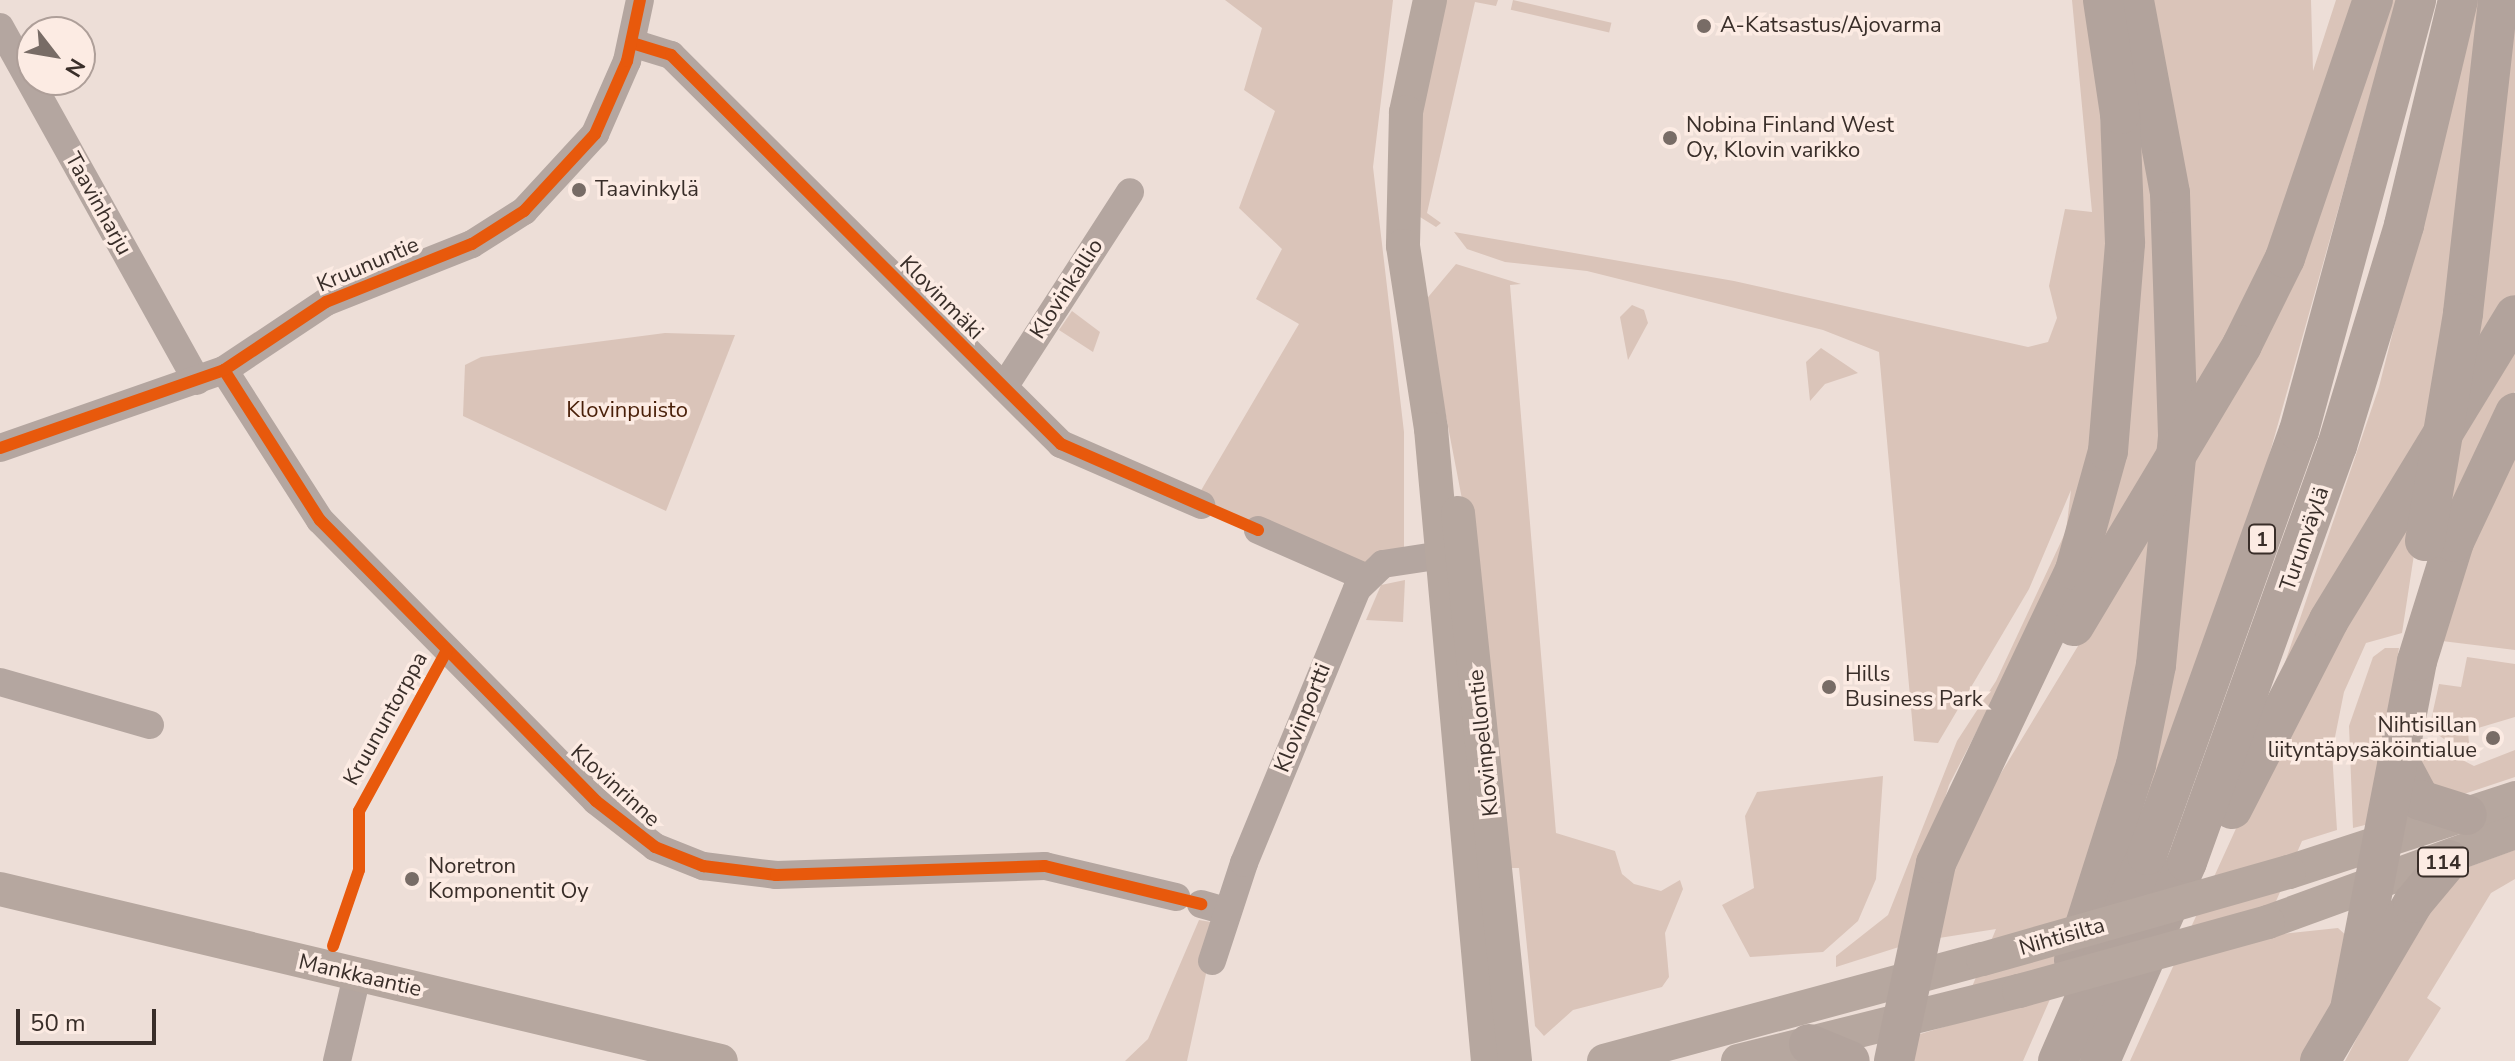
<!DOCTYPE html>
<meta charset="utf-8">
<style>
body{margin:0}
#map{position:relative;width:2515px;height:1061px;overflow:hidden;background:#edded7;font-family:"Nunito Sans",sans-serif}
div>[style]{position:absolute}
.green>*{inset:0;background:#dac4b9;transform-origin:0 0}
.minor>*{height:28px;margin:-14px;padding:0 14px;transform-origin:14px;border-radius:14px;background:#b4a6a0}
.major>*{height:34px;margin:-17px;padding:0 17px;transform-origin:17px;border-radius:17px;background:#b6a79f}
.highway>*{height:40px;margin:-20px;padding:0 20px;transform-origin:20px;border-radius:20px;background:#b2a39c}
.major-bridge>*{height:34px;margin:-17px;padding:0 17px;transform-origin:17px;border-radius:17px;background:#b6a79f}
.highway-bridge>*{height:40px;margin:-20px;padding:0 20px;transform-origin:20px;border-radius:20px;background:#b2a39c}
.cycleway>*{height:12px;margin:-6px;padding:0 6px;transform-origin:6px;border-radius:6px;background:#e8590c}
.dots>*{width:22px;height:22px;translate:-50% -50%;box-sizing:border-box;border:4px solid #fcebe3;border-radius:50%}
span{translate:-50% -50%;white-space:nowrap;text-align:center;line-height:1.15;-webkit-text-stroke:7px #fcebe3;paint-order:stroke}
.shield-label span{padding:2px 6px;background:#fcebe3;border:2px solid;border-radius:6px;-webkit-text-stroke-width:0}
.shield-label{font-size:20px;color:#392e29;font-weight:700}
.poi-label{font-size:22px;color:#392e29}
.left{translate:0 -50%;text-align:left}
.right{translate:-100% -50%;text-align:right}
.street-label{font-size:22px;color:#392e29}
.park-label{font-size:22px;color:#491f08}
.north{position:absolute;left:16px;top:16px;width:80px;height:80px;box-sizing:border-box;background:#fcebe3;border:2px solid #ae9f99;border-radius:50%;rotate:121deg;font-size:22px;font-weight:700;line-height:32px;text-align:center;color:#392e29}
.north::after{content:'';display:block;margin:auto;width:28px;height:36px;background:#786c66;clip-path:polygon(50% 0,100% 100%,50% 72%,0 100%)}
.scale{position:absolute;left:16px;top:1009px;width:140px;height:36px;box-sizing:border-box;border:4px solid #392e29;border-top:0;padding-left:10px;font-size:24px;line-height:28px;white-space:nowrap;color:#392e29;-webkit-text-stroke:6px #fcebe3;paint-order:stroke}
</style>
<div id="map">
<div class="green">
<div style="clip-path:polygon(1225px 0,1393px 0,1373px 167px,1404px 432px,1404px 547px,1354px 567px,1196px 499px,1299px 324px,1256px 299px,1282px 249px,1239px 208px,1275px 111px,1244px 90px,1262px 28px)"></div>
<div style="clip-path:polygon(1442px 0,1498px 0,1496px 6px,1475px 2px,1427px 213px,1441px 223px,1436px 227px,1420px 217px,1412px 176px)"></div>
<div style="left:1513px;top:0;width:101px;height:10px;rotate:13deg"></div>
<div style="clip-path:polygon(2072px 0,2094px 0,2111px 316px,2076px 538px,1949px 785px,1899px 947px,1836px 967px,1836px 956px,1888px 915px,1957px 741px,1996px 681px,2066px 531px,2071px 490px,2029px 589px,1938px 743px,1914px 741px,1879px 352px,1823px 330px,1587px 271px,1505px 262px,1467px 249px,1454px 232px,1734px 281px,2028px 347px,2048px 342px,2057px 318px,2049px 286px,2065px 209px,2092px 212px)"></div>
<div style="clip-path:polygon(2144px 0,2311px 0,2313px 71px,2336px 0,2397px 0,2253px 513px,2145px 810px,2169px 639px)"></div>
<div style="clip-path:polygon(2477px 0,2515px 0,2515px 301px,2264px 724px,2379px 387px)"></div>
<div style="clip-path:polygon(2141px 75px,2169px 368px,2135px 715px,2051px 997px,2023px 1061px,1908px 1061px,1917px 1035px,1957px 1023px,1996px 929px,1939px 938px,1950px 879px,1972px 821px,2078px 646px,2069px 604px)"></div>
<div style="clip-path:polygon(1456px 264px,1521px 284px,1510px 285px,1556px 833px,1615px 851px,1622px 874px,1634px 884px,1661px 891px,1680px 880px,1683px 889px,1665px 933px,1669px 977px,1662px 987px,1573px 1010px,1544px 1036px,1535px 1026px,1519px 868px,1511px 868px,1472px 551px,1424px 302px)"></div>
<div style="clip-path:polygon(1632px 305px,1644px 310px,1648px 323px,1628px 360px,1620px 317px)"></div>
<div style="clip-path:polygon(1072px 311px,1100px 332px,1093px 352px,1059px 330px)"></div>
<div style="clip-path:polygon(665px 333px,735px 335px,666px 511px,463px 416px,465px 365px,481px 357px)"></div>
<div style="clip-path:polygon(2515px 336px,2515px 391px,2448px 534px,2415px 548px,2402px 633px,2366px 643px,2344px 692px,2332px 752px,2337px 830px,2302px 841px,2261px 936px,2338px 928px,2350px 939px,2333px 1004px,2302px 1061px,2130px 1061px,2275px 743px)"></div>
<div style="clip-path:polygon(1821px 348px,1858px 373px,1825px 384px,1810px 401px,1806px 362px)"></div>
<div style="clip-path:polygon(2515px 438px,2515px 650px,2442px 641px,2444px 605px)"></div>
<div style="clip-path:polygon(1405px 580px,1403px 622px,1366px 620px,1381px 585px)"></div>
<div style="clip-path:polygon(2385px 648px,2399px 648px,2374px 807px,2369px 824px,2353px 828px,2349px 726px,2373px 657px)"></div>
<div style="clip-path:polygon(2467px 657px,2515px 664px,2515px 717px,2468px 731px,2470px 756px,2429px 729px,2439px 684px,2461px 687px)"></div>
<div style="clip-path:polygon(2420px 738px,2474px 766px,2515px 750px,2515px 777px,2449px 799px,2414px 769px)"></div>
<div style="clip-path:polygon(1883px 776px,1876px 879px,1858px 921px,1823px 952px,1750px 957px,1722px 905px,1754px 888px,1745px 816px,1757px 792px)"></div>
<div style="clip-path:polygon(2515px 850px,2515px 879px,2491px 893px,2427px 998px,2441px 1008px,2408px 1061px,2345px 1061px,2424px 909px,2463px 869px)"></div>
<div style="clip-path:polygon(1199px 920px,1217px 923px,1187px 1061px,1125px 1061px,1148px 1039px)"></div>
</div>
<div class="minor">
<div style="left:0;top:27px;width:405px;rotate:60.9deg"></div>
<div style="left:632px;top:43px;width:41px;rotate:17.1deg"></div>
<div style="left:671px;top:55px;width:551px;rotate:44.93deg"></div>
<div style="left:1061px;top:444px;width:153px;rotate:23.5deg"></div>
<div style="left:224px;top:370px;width:178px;rotate:57.4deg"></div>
<div style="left:320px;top:520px;width:394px;rotate:45.5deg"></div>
<div style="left:596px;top:801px;width:75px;rotate:37.9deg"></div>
<div style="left:655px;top:847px;width:52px;rotate:21.6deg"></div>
<div style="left:703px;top:866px;width:74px;rotate:7deg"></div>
<div style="left:776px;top:875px;width:269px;rotate:-1.9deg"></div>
<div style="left:1045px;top:866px;width:135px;rotate:13.3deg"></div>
<div style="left:1004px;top:387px;width:232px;rotate:-57.1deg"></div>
<div style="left:0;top:448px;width:237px;rotate:-19.2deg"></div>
<div style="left:224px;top:370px;width:123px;rotate:-33.7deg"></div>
<div style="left:326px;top:302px;width:157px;rotate:-21.7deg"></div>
<div style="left:472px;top:244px;width:62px;rotate:-32.4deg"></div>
<div style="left:524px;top:211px;width:105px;rotate:-47.3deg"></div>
<div style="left:595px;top:134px;width:80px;rotate:-66.3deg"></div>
<div style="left:627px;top:61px;width:62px;rotate:-78deg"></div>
<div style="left:1258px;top:530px;width:117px;rotate:23.7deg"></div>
<div style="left:0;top:682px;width:156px;rotate:16deg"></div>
<div style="left:1201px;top:904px;width:26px;rotate:16deg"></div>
<div style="left:1212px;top:961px;width:103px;rotate:-71.9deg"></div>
<div style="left:1244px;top:863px;width:296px;rotate:-67.6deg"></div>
<div style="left:1357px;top:589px;width:36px;rotate:-44deg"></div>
<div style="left:1383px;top:564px;width:79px;rotate:-8.7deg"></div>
<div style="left:337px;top:1061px;width:87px;rotate:-76.8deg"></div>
</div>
<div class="major">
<div style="left:1430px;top:0;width:115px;rotate:102.1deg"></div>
<div style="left:1406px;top:112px;width:134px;rotate:91.3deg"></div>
<div style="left:1403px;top:246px;width:185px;rotate:81.3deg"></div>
<div style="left:1431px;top:429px;width:635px;rotate:84.85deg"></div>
<div style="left:1458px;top:513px;width:551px;rotate:84.06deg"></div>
<div style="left:2289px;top:872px;width:238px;rotate:-18.1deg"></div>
<div style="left:0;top:889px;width:741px;rotate:13.42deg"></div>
<div style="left:2268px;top:922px;width:263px;rotate:-20deg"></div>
<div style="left:1604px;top:1061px;width:392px;rotate:-15.1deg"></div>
<div style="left:1738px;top:1061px;width:290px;rotate:-14deg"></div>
</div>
<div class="highway">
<div style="left:2463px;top:313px;width:315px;rotate:-83.6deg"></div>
<div style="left:2242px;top:345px;width:97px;rotate:-63.7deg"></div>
<div style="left:2285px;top:258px;width:273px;rotate:-71.2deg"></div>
<div style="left:2397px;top:757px;width:49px;rotate:61.9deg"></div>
<div style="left:2420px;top:800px;width:49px;rotate:17.7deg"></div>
<div style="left:2232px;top:809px;width:212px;rotate:-62.8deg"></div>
<div style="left:2329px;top:620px;width:357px;rotate:-58.6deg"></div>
<div style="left:2074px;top:960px;width:205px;rotate:-72.4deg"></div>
<div style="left:2136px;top:765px;width:102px;rotate:-78.7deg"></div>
<div style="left:2156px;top:665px;width:231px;rotate:-84.5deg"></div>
<div style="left:2178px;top:435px;width:242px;rotate:-91.9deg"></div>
<div style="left:2170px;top:193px;width:196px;rotate:-100.6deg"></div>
<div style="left:2350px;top:1009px;width:354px;rotate:-79.1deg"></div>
<div style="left:2417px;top:661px;width:125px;rotate:-72.7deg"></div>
<div style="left:2454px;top:542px;width:143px;rotate:-64.7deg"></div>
<div style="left:1809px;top:1044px;width:44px;rotate:22.5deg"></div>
<div style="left:1894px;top:1061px;width:202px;rotate:-78deg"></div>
<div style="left:1936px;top:863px;width:324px;rotate:-64.6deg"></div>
<div style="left:2075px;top:570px;width:123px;rotate:-74.5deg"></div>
<div style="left:2108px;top:451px;width:209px;rotate:-85.3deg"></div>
<div style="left:2125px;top:243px;width:129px;rotate:-92.2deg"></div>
<div style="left:2120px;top:114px;width:115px;rotate:-98.5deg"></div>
<div style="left:2058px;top:1061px;width:224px;rotate:-66.6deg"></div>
<div style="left:2147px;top:855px;width:450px;rotate:-70.3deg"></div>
<div style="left:2299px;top:431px;width:447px;rotate:-74.8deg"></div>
<div style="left:2100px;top:1061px;width:217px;rotate:-66.4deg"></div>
<div style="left:2187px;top:862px;width:442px;rotate:-70.2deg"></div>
<div style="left:2337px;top:446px;width:231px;rotate:-73.1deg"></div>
<div style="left:2404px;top:225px;width:231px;rotate:-76.5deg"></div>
<div style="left:2320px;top:1061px;width:183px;rotate:-59.5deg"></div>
<div style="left:2413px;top:903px;width:56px;rotate:-50.1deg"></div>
</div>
<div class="major-bridge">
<div style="left:1983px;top:959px;width:318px;rotate:-15.9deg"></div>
<div style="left:2019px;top:991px;width:258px;rotate:-15.5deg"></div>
</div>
<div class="highway-bridge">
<div style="left:2425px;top:541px;width:231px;rotate:-80.5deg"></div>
<div style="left:2074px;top:626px;width:327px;rotate:-59.1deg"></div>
</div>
<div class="cycleway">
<div style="left:632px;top:43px;width:41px;rotate:17.1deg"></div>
<div style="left:671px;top:55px;width:551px;rotate:44.93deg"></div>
<div style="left:1061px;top:444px;width:215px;rotate:23.6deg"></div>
<div style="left:224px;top:370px;width:178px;rotate:57.4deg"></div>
<div style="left:320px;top:520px;width:394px;rotate:45.5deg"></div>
<div style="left:596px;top:801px;width:75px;rotate:37.9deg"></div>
<div style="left:655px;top:847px;width:52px;rotate:21.6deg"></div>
<div style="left:703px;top:866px;width:74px;rotate:7deg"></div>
<div style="left:776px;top:875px;width:269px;rotate:-1.9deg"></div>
<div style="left:1045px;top:866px;width:161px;rotate:13.7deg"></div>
<div style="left:0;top:448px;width:237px;rotate:-19.2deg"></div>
<div style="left:224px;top:370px;width:123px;rotate:-33.7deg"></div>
<div style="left:326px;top:302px;width:157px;rotate:-21.7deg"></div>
<div style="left:472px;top:244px;width:62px;rotate:-32.4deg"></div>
<div style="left:524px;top:211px;width:105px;rotate:-47.3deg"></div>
<div style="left:595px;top:134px;width:80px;rotate:-66.3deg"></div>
<div style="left:627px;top:61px;width:62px;rotate:-78deg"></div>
<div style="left:333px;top:946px;width:80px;rotate:-71.1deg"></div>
<div style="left:359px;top:870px;width:59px;rotate:-90deg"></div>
<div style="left:359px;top:811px;width:183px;rotate:-61.3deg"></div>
</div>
<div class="dots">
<div style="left:1704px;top:26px;background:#786c66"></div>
<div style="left:1670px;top:138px;background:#786c66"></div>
<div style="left:579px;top:190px;background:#786c66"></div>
<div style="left:1829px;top:687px;background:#786c66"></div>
<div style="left:2493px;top:738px;background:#786c66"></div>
<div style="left:412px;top:879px;background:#786c66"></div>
</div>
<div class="shield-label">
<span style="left:2262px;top:539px">1</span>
<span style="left:2443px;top:862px">114</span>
</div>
<div class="poi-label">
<span class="left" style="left:1720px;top:26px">A-Katsastus/Ajovarma</span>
<span class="left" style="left:1686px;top:138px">Nobina Finland West<br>Oy, Klovin varikko</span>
<span class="left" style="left:595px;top:190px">Taavinkylä</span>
<span class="left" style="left:1845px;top:687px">Hills<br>Business Park</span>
<span class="right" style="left:2477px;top:738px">Nihtisillan<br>liityntäpysäköintialue</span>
<span class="left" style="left:428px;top:879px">Noretron<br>Komponentit Oy</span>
</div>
<div class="street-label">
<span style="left:98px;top:204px;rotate:61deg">Taavinharju</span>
<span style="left:368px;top:265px;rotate:-23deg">Kruununtie</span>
<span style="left:1067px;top:289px;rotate:-57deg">Klovinkallio</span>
<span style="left:941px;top:298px;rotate:45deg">Klovinmäki</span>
<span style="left:2305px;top:539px;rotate:-71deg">Turunväylä</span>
<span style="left:1303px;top:718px;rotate:-68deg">Klovinportti</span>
<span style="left:386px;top:719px;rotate:-61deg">Kruununtorppa</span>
<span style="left:1484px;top:743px;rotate:-96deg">Klovinpellontie</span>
<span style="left:615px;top:786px;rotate:42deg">Klovinrinne</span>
<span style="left:2062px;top:937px;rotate:-16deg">Nihtisilta</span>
<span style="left:360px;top:976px;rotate:13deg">Mankkaantie</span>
</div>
<div class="park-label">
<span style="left:627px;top:411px">Klovinpuisto</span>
</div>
<div class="north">N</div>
<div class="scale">50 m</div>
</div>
